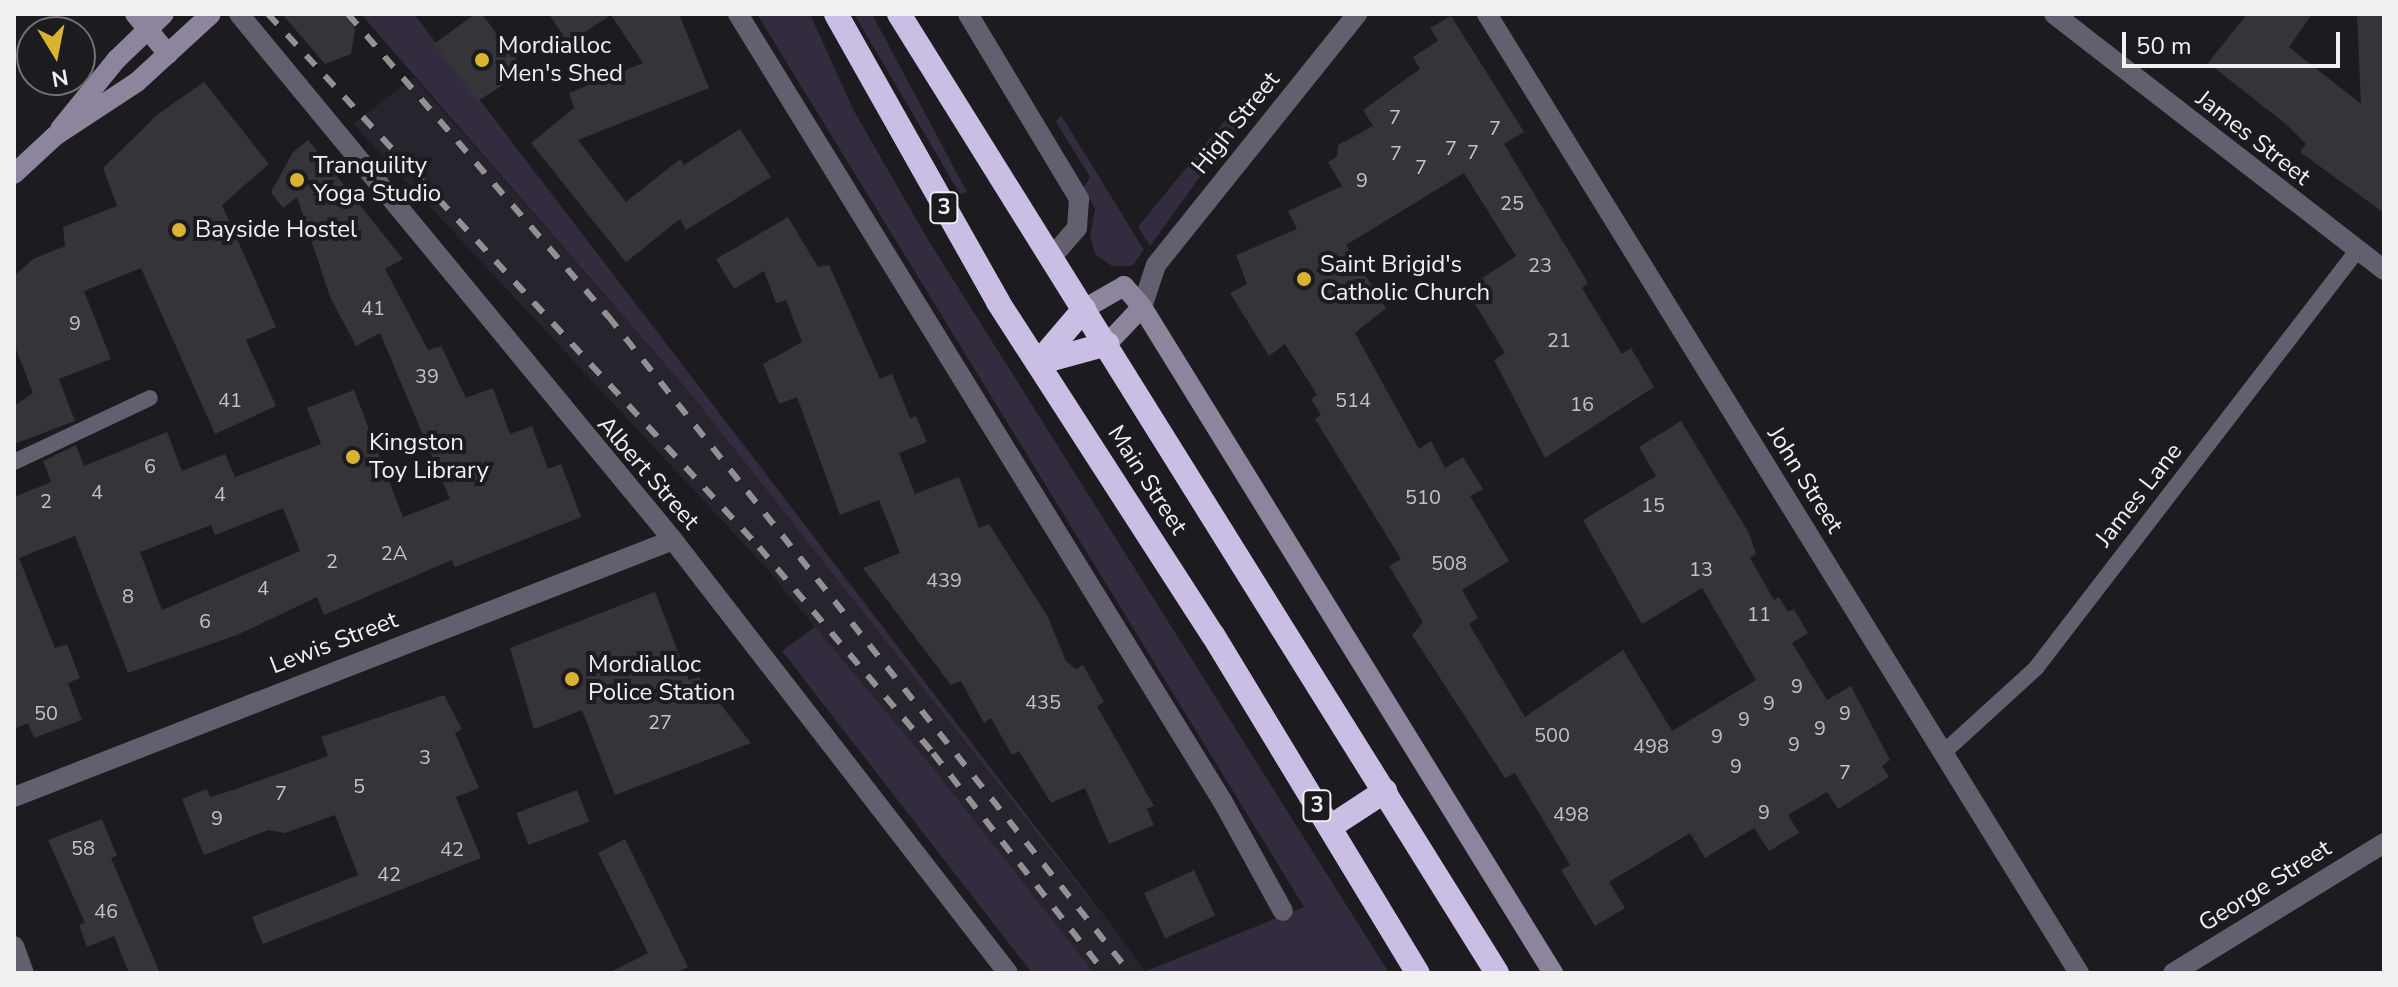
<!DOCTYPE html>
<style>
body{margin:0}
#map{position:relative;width:2398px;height:987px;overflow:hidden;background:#1c1b1f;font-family:"Nunito Sans",sans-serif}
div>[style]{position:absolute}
.built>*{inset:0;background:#27242d}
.green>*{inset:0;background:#332c3f}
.building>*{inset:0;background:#353438;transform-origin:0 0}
.lane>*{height:16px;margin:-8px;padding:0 8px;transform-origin:8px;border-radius:8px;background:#645f6e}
.street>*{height:20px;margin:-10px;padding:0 10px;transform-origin:10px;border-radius:10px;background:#645f6e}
.secondary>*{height:20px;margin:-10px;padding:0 10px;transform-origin:10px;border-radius:10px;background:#8d859e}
.highway>*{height:24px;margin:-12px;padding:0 12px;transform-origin:12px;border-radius:12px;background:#cbbee4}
.rail>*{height:6px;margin-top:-3px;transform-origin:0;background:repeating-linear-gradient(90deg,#929194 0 14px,transparent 0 28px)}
.dots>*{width:22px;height:22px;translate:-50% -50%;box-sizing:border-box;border:4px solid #1c1b1f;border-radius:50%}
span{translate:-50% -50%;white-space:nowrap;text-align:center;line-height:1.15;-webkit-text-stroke:8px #1c1b1f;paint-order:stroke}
.number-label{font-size:20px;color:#c2c1c4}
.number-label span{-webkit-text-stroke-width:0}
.shield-label span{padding:2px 6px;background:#1c1b1f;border:2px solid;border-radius:6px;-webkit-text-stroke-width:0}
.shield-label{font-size:22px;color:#f1f0f3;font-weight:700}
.poi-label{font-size:24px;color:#f1f0f3}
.left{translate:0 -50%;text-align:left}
.street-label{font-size:24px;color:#f1f0f3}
.frame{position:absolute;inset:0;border:16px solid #f1f0f3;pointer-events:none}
.north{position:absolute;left:16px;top:16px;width:80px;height:80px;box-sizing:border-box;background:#1c1b1f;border:2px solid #717074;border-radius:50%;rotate:170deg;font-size:22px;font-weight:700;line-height:32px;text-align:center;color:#f1f0f3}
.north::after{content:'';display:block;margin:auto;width:28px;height:36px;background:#dbb333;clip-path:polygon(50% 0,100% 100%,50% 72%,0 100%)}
.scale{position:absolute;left:2122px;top:32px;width:218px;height:36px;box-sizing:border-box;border:4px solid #f1f0f3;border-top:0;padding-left:10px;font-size:24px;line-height:28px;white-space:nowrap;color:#f1f0f3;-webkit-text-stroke:6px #1c1b1f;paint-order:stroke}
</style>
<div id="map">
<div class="built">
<div style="clip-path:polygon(414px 77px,690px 393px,1147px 973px,1094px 973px,770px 572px,353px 124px)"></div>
</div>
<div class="green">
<div style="clip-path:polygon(361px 14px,414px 14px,1146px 971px,1304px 907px,757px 14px,810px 14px,854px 111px,927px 238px,1389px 973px,1147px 973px,1146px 971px,690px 393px)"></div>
<div style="clip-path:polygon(854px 14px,872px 14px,967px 192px,960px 194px)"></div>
<div style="clip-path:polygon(1244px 97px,1249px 109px,1150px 246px,1138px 227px)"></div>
<div style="clip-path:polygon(1061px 115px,1144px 250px,1132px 266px,1112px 266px,1095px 254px,1090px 236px,1095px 209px,1084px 187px,1090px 177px,1056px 122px)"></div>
<div style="clip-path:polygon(815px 627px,937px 773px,1094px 973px,1032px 973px,782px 651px)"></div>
</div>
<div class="building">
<div style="clip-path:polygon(282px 14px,349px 14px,355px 30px,351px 54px,325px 64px)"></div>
<div style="clip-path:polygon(475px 14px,482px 14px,525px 71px,478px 101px,434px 44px)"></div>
<div style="clip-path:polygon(549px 14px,679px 14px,709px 88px,578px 140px,626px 202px,680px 159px,684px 165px,740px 129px,771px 177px,686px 230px,680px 219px,626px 262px,531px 143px,574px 108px,569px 93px,643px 63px,611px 15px,568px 43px)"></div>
<div style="clip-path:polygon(2247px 14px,2312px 14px,2289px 47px,2361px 104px,2357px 14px,2384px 14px,2384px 213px,2300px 152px,2306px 144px,2286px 124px,2208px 63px)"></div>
<div style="clip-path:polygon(1451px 16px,1524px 132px,1504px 144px,1588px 283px,1582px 288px,1622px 354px,1631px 348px,1654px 387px,1545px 458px,1494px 360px,1505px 353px,1469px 294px,1477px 289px,1473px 284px,1516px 256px,1464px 173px,1346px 245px,1386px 308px,1355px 333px,1419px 449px,1431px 441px,1445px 468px,1463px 457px,1483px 489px,1470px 496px,1509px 561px,1462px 590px,1478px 618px,1469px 624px,1525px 717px,1623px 650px,1672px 731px,1756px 680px,1702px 588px,1642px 624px,1583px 520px,1656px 476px,1639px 447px,1681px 421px,1749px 533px,1756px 554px,1750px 558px,1774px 600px,1779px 597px,1788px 612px,1794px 609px,1808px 633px,1792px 643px,1827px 700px,1851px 686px,1890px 760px,1882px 766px,1889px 777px,1838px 809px,1827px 792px,1788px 815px,1799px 833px,1769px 851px,1754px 828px,1705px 858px,1690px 833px,1609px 882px,1625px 908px,1595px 926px,1561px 870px,1570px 865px,1515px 773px,1505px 778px,1412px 635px,1423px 622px,1389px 566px,1401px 559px,1315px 419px,1321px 415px,1311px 399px,1317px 395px,1285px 344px,1269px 356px,1230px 293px,1247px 284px,1236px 255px,1297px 229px,1288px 211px,1342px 186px,1328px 162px,1337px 157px,1338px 145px,1373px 126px,1363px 110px,1420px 69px,1413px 57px,1438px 41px,1430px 28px)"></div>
<div style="clip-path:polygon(204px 82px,269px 164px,222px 205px,276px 327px,246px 340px,276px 406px,215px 434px,141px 268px,84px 291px,111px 359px,59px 379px,75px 421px,14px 444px,14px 406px,33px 393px,14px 344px,14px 276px,33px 259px,65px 246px,63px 227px,117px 206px,103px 168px,157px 115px)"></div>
<div style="clip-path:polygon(evenodd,308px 140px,403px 259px,385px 269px,428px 350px,441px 346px,466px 398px,493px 388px,510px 434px,532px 426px,548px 469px,561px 464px,581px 517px,455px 567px,452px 560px,324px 615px,317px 597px,237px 635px,128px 673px,75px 536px,19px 558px,55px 648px,67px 644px,80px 678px,68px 683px,82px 720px,34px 738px,28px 723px,14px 729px,14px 497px,51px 482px,43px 461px,76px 445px,84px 466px,167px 432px,182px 471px,225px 454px,235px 477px,321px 444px,307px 408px,354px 390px,403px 517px,450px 499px,380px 333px,356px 346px,330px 297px,297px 197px,283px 208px,271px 192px,293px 152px,308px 140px,283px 508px,300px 551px,162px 610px,140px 552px,211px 525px,215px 535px,283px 508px)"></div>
<div style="clip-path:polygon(788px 217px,818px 267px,829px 265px,880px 379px,892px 374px,910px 418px,916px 416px,927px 442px,899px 453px,915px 494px,959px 477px,979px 528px,989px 524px,1048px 617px,1066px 661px,1076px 669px,1083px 665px,1104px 702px,1097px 706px,1154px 806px,1147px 809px,1154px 825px,1109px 844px,1085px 788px,1051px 803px,1019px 751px,1012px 755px,991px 718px,984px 723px,961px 681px,951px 685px,863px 568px,900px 553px,879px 500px,840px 515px,797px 397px,779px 404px,763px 364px,802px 342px,786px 300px,776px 303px,764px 271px,734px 289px,716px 259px)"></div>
<div style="clip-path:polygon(655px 592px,689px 680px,699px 677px,751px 743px,615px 795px,582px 710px,534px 729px,510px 648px)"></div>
<div style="clip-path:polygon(444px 695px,462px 729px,455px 733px,479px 788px,456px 797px,481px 858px,263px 944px,252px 917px,358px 875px,335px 815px,285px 833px,268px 830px,204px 855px,182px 799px,207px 789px,210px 797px,233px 790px,328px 756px,321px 737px)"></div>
<div style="left:577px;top:790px;width:34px;height:65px;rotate:69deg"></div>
<div style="clip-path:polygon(102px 819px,117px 856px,111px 858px,160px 973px,129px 973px,114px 936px,87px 947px,79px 925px,85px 923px,48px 840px)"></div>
<div style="clip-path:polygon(625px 839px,688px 967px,674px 973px,609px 973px,648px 953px,598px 853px)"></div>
<div style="left:1194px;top:870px;width:50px;height:55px;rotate:65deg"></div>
</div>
<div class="lane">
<div style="left:14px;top:462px;width:150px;rotate:-25.2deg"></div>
<div style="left:1943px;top:753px;width:126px;rotate:-42.4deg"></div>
<div style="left:2036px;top:668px;width:525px;rotate:-52.43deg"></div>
</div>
<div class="street">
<div style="left:239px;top:14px;width:682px;rotate:50.47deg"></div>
<div style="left:673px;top:540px;width:547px;rotate:52.27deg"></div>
<div style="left:738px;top:14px;width:925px;rotate:58.39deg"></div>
<div style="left:1223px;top:802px;width:124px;rotate:61.2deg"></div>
<div style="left:968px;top:14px;width:216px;rotate:59deg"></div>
<div style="left:1079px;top:199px;width:29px;rotate:94deg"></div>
<div style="left:1077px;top:228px;width:40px;rotate:131deg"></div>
<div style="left:1487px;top:14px;width:1127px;rotate:58.31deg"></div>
<div style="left:2054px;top:14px;width:418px;rotate:37.8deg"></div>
<div style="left:1142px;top:307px;width:44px;rotate:-71.6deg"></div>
<div style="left:1156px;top:265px;width:322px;rotate:-51.3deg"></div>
<div style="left:14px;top:797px;width:707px;rotate:-21.31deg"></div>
<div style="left:14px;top:946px;width:29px;rotate:70deg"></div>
<div style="left:2173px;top:973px;width:248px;rotate:-31.6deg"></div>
</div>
<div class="secondary">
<div style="left:135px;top:14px;width:52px;rotate:50.5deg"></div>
<div style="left:60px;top:129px;width:89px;rotate:-50.9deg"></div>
<div style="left:116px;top:60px;width:66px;rotate:-43.8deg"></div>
<div style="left:14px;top:174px;width:56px;rotate:-42.8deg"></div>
<div style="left:55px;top:136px;width:98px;rotate:-33.4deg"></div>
<div style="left:137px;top:82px;width:100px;rotate:-42.6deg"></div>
<div style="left:1084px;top:309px;width:46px;rotate:-29.9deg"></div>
<div style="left:1124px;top:286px;width:28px;rotate:49deg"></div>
<div style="left:1142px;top:307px;width:783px;rotate:58.32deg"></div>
<div style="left:1107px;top:344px;width:51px;rotate:-46.6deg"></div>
</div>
<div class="highway">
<div style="left:836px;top:14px;width:330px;rotate:60.6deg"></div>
<div style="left:998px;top:302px;width:396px;rotate:57.2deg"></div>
<div style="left:1213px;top:635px;width:395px;rotate:58.8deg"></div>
<div style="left:899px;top:14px;width:1130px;rotate:58.05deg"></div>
<div style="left:1038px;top:363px;width:72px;rotate:-15.4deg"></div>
<div style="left:1038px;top:363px;width:71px;rotate:-49.6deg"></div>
<div style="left:1330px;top:827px;width:66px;rotate:-33.2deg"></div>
</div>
<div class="rail">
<div style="left:268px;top:14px;width:725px;rotate:47.35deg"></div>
<div style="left:759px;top:547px;width:270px;rotate:49.8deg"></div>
<div style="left:933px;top:753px;width:279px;rotate:52deg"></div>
<div style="left:348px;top:14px;width:399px;rotate:49.3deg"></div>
<div style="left:608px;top:316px;width:839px;rotate:51.53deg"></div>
</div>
<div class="dots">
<div style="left:482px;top:60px;background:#dbb333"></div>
<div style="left:297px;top:180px;background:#dbb333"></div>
<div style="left:179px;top:230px;background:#dbb333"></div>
<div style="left:1304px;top:279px;background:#dbb333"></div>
<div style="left:353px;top:457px;background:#dbb333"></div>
<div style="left:572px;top:679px;background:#dbb333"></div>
</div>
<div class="number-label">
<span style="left:1395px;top:117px">7</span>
<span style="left:1495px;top:128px">7</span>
<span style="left:1451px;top:148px">7</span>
<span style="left:1473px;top:152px">7</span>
<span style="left:1396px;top:153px">7</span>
<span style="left:1421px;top:167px">7</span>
<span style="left:1362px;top:180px">9</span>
<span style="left:1512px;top:203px">25</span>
<span style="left:1540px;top:265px">23</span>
<span style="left:373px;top:308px">41</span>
<span style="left:75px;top:323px">9</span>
<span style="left:1559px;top:340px">21</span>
<span style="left:427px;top:376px">39</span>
<span style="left:230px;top:400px">41</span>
<span style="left:1353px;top:400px">514</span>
<span style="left:1582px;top:404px">16</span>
<span style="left:150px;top:466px">6</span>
<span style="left:97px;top:492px">4</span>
<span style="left:220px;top:494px">4</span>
<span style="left:1423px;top:497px">510</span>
<span style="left:46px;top:501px">2</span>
<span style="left:1653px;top:505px">15</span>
<span style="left:394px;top:553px">2A</span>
<span style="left:332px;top:561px">2</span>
<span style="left:1449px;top:563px">508</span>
<span style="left:1701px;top:569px">13</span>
<span style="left:944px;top:580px">439</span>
<span style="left:263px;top:588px">4</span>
<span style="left:128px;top:596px">8</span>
<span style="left:1759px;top:614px">11</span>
<span style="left:205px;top:621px">6</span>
<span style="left:1797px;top:686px">9</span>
<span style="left:1043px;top:702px">435</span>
<span style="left:1769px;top:703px">9</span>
<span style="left:46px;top:713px">50</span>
<span style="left:1845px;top:713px">9</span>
<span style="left:1744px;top:719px">9</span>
<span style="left:660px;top:722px">27</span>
<span style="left:1820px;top:728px">9</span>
<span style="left:1552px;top:735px">500</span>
<span style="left:1717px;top:736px">9</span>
<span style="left:1794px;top:744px">9</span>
<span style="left:1651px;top:746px">498</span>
<span style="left:425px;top:757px">3</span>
<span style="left:1736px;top:766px">9</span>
<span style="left:1845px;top:772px">7</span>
<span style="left:359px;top:786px">5</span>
<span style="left:281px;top:793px">7</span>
<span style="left:1764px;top:812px">9</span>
<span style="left:1571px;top:814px">498</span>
<span style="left:217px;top:818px">9</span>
<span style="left:83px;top:848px">58</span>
<span style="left:452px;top:849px">42</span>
<span style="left:389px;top:874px">42</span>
<span style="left:106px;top:911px">46</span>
</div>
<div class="shield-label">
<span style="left:944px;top:208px">3</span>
<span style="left:1317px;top:806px">3</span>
</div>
<div class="poi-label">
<span class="left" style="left:498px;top:60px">Mordialloc<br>Men's Shed</span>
<span class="left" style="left:313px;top:180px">Tranquility<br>Yoga Studio</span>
<span class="left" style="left:195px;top:230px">Bayside Hostel</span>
<span class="left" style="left:1320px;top:279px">Saint Brigid's<br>Catholic Church</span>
<span class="left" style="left:369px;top:457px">Kingston<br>Toy Library</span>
<span class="left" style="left:588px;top:679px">Mordialloc<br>Police Station</span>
</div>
<div class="street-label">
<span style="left:1236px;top:123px;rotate:-51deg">High Street</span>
<span style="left:2253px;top:138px;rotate:38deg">James Street</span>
<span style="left:648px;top:473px;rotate:49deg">Albert Street</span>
<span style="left:1147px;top:480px;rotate:57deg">Main Street</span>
<span style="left:1805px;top:480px;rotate:58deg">John Street</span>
<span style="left:2139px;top:495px;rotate:-52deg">James Lane</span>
<span style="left:334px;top:643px;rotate:-21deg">Lewis Street</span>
<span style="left:2265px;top:886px;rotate:-32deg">George Street</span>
</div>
<div class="frame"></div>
<div class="north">N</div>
<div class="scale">50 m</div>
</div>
